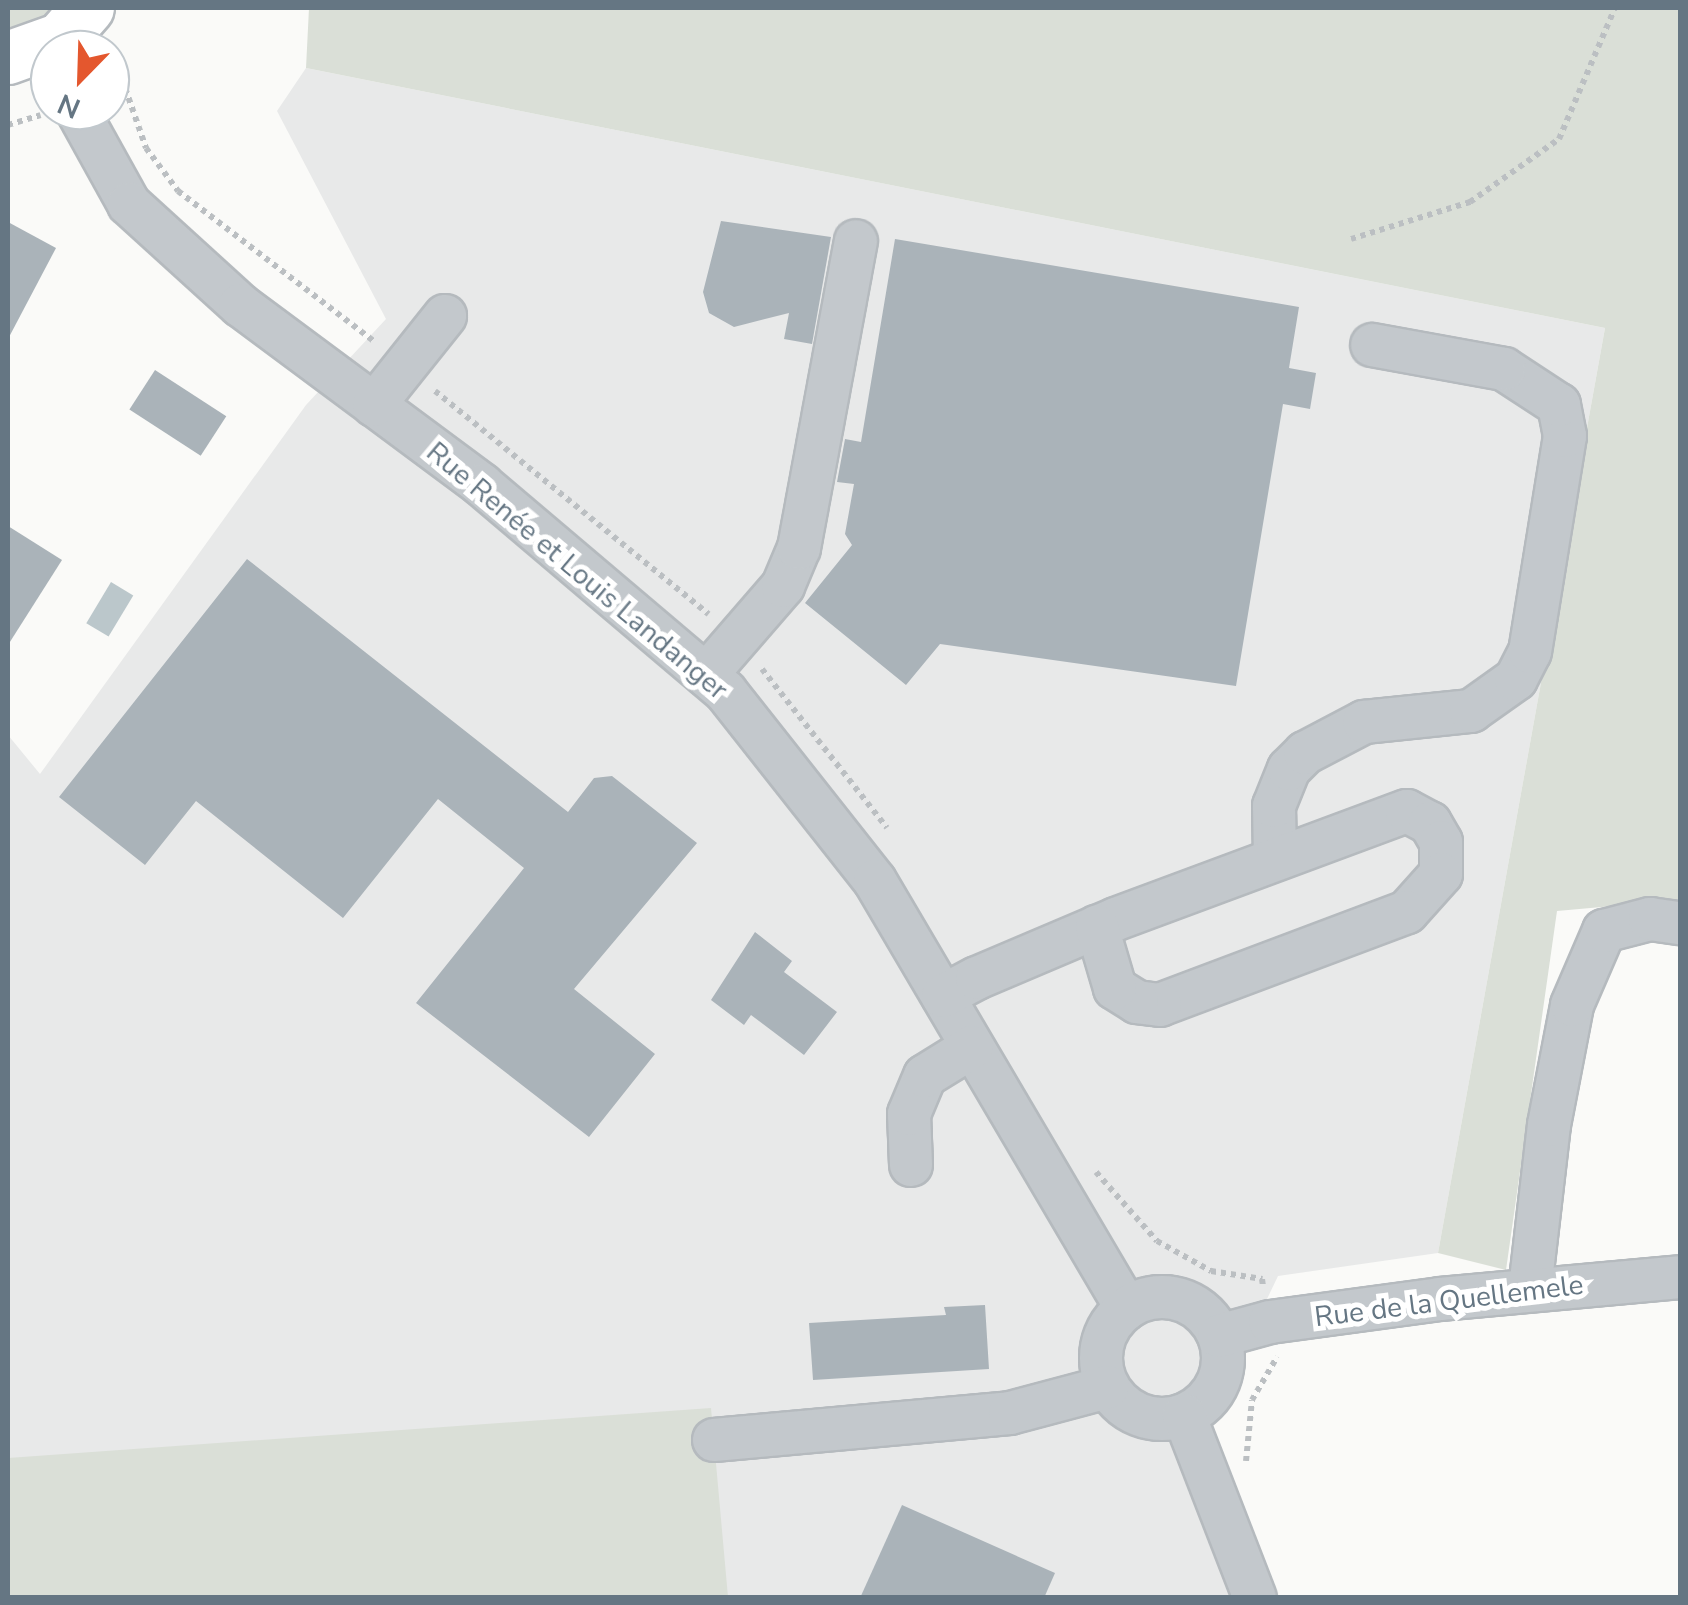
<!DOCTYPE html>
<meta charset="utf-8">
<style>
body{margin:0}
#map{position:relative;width:1688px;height:1605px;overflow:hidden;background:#fafaf8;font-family:"Nunito Sans",sans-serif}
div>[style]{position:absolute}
.built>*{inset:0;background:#e8e9e9}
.green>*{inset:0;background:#dadfd7}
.water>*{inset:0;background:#bbc7cb;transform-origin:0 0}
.building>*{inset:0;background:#aab3b9;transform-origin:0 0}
.path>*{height:6px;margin-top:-3px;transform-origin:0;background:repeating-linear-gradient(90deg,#bbbfc2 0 5px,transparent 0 10px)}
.roads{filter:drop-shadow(2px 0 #b5babe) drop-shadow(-2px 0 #b5babe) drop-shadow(0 2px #b5babe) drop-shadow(0 -2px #b5babe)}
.minor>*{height:42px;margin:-21px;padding:0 21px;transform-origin:21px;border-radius:21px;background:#c3c8cc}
.minor>.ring{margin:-21px;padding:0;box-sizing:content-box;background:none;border:42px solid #c3c8cc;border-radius:50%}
.major>*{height:52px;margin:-26px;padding:0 26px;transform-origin:26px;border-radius:26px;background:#fff}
span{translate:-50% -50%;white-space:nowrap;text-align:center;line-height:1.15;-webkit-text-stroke:10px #fff;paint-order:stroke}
.street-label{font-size:28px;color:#657683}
.frame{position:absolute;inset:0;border:10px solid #657683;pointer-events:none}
.north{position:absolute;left:30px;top:30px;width:100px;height:100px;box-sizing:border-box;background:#fff;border:2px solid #c1c8cd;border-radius:50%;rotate:203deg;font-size:28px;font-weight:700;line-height:40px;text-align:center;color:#657683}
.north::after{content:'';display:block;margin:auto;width:35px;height:45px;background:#e4572e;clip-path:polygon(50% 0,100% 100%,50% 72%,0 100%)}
</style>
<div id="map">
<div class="built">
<div style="clip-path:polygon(306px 68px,1605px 328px,1438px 1253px,1278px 1276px,1186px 1469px,1234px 1597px,8px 1597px,8px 735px,40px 774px,306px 405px,386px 319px,277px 111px)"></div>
</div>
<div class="green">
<div style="clip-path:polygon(8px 8px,64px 8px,8px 36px)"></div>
<div style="clip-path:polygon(309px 8px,1680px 8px,1680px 900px,1557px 911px,1506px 1270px,1438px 1253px,1605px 328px,306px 68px)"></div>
<div style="clip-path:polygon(711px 1408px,728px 1597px,8px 1598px,8px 1458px)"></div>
</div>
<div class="water">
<div style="left:111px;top:582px;width:26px;height:48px;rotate:31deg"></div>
</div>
<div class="building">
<div style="clip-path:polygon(721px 221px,831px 237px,812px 344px,784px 339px,789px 313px,734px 327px,709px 313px,703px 292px)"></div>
<div style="clip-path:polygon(8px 222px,56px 248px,8px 339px)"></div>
<div style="clip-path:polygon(895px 239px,1299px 307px,1289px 368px,1316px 373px,1310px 409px,1283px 404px,1236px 686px,940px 644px,906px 685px,805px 603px,852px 545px,845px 534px,854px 484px,837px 482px,845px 439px,861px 442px)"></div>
<div style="left:155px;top:370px;width:85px;height:47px;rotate:33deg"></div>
<div style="clip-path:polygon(8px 526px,62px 560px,8px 645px)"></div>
<div style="clip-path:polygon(247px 559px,568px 812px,594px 778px,612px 776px,697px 843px,574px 989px,655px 1054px,589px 1137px,416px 1003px,524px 868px,438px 799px,343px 918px,196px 801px,145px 865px,59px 797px)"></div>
<div style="clip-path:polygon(755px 932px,792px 961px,784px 972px,837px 1012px,804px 1055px,751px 1015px,744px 1025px,711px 1000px)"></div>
<div style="clip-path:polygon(985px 1305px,989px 1369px,813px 1380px,809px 1323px,946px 1315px,944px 1307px)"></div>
<div style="clip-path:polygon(902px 1505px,1055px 1573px,1044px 1598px,860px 1598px)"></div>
</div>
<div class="path">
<div style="left:110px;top:85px;width:13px;rotate:-27deg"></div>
<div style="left:122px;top:79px;width:73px;rotate:70.8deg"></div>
<div style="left:146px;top:148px;width:54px;rotate:53.3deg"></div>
<div style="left:178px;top:191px;width:248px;rotate:37.5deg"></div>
<div style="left:8px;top:125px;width:34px;rotate:-17deg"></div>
<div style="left:1351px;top:239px;width:125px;rotate:-17.3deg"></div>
<div style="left:1470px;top:202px;width:109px;rotate:-35.3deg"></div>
<div style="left:1559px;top:139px;width:142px;rotate:-66.9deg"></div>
<div style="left:435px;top:391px;width:353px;rotate:39.2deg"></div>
<div style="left:762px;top:669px;width:202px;rotate:51.8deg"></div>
<div style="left:1096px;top:1172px;width:92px;rotate:48.5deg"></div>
<div style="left:1157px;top:1241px;width:62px;rotate:29.1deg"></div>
<div style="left:1211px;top:1271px;width:52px;rotate:8.9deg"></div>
<div style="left:1262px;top:1279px;width:7px;rotate:82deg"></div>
<div style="left:1246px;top:1461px;width:61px;rotate:-84.4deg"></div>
<div style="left:1252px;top:1400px;width:50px;rotate:-59.8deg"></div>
</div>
<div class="roads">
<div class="minor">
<div style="left:77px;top:110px;width:107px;rotate:61deg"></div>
<div style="left:129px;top:204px;width:150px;rotate:42.3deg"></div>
<div style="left:240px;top:305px;width:302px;rotate:36.6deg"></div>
<div style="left:482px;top:485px;width:319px;rotate:40.3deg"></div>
<div style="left:725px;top:691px;width:242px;rotate:51.7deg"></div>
<div style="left:875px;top:881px;width:496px;rotate:59.5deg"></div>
<div style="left:374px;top:405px;width:114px;rotate:-51.4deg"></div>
<div style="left:706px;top:675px;width:118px;rotate:-49.1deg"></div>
<div style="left:783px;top:586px;width:41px;rotate:-67.2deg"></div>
<div style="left:799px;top:548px;width:312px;rotate:-79.5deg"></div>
<div style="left:1275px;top:858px;width:52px;rotate:-91.1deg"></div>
<div style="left:1274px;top:806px;width:40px;rotate:-68deg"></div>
<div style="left:1289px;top:769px;width:23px;rotate:-45deg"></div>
<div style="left:1305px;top:753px;width:67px;rotate:-27.7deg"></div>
<div style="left:1364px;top:722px;width:108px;rotate:-5.9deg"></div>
<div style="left:1471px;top:711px;width:55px;rotate:-35.4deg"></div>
<div style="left:1516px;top:679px;width:30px;rotate:-63deg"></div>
<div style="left:1530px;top:652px;width:219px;rotate:-80.8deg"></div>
<div style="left:1565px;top:436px;width:32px;rotate:-101deg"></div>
<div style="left:1559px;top:405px;width:66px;rotate:-146.8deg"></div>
<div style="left:1504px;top:369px;width:134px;rotate:-169.7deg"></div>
<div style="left:943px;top:996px;width:38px;rotate:-28deg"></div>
<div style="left:977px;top:978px;width:151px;rotate:-23deg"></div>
<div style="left:1116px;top:919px;width:310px;rotate:-20.4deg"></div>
<div style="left:1407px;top:811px;width:26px;rotate:28deg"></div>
<div style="left:1430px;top:823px;width:22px;rotate:60deg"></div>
<div style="left:1441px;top:842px;width:32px;rotate:90deg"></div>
<div style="left:1441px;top:874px;width:51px;rotate:131.8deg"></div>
<div style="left:1407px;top:912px;width:264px;rotate:159.4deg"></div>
<div style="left:1160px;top:1005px;width:23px;rotate:-173deg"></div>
<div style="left:1137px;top:1002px;width:26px;rotate:-148deg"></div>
<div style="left:1115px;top:988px;width:64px;rotate:-106.4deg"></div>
<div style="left:911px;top:1165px;width:51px;rotate:-92.2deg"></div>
<div style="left:909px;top:1114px;width:41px;rotate:-67.2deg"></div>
<div style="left:925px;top:1076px;width:55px;rotate:-31.7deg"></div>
<div style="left:1530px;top:1289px;width:165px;rotate:-83.4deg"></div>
<div style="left:1549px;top:1125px;width:122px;rotate:-79.1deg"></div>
<div style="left:1572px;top:1005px;width:81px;rotate:-66.6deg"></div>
<div style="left:1604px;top:931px;width:48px;rotate:-14.6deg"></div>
<div style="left:1650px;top:919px;width:30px;rotate:8deg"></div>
<div class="ring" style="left:1101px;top:1297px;width:80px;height:80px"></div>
<div style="left:1219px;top:1336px;width:53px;rotate:-15.4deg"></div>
<div style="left:1270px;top:1322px;width:172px;rotate:-7.7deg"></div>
<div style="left:1440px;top:1299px;width:241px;rotate:-5.2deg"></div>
<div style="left:1184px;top:1415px;width:196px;rotate:68.8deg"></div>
<div style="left:714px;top:1440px;width:297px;rotate:-5.2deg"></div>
<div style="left:1010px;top:1413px;width:101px;rotate:-14.9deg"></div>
</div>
<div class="major">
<div style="left:8px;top:58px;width:56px;rotate:-19.7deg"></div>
<div style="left:61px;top:39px;width:41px;rotate:-48.9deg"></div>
</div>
</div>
<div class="street-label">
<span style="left:577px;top:571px;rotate:40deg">Rue Renée et Louis Landanger</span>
<span style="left:1449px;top:1301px;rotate:-7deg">Rue de la Quellemele</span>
</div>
<div class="frame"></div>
<div class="north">N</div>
</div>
